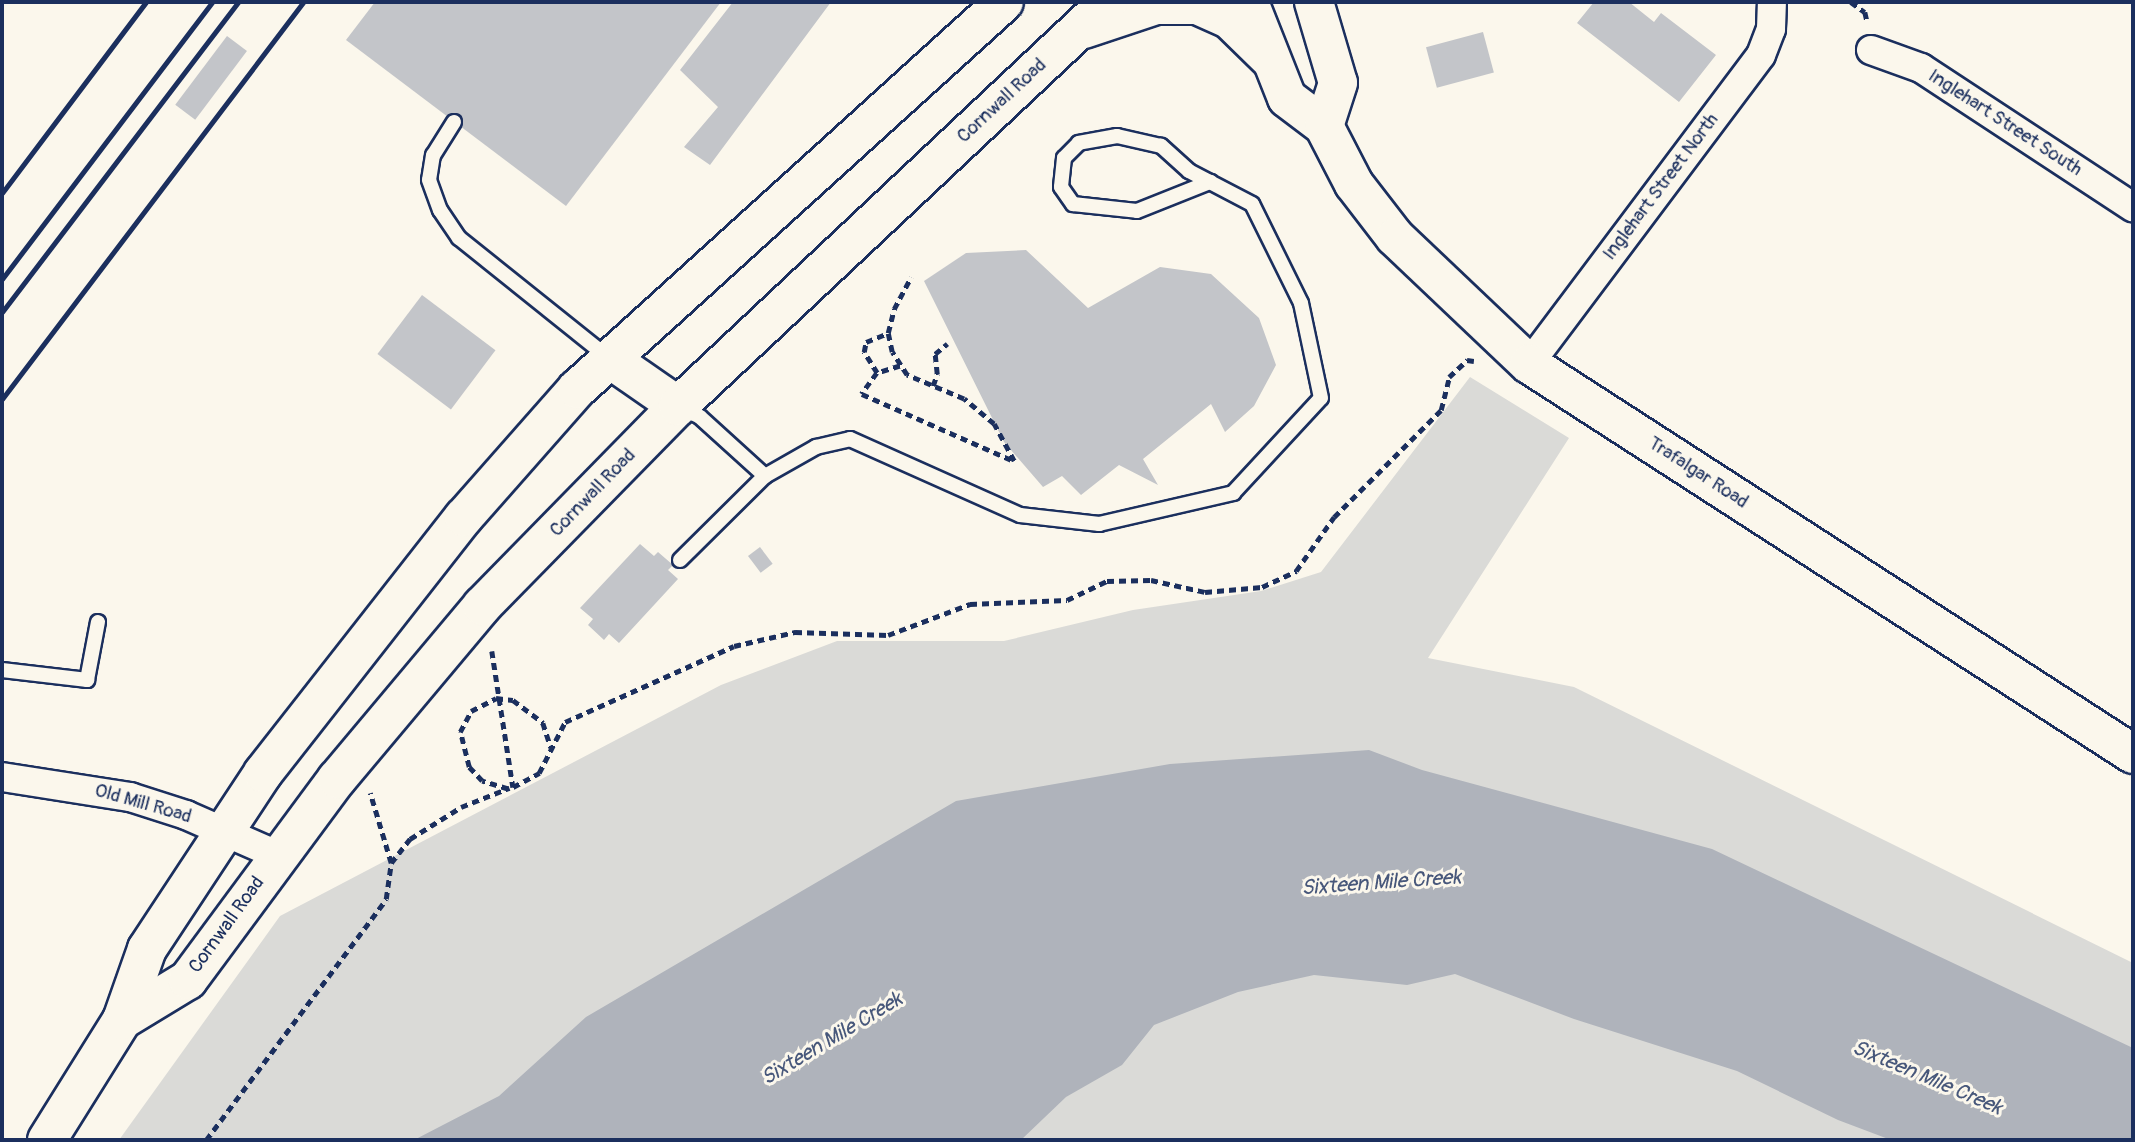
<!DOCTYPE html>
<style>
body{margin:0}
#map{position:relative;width:2135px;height:1142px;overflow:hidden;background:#fbf7ec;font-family:Pangolin,sans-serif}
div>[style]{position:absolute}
.green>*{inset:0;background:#dadad7}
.water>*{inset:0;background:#afb3bb}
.building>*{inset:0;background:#c3c5c9;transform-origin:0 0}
.path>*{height:4.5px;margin-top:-2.25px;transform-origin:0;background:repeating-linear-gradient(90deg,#1b2f5e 0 7px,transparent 0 12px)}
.roads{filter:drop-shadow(2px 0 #1b2f5e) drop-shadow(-2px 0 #1b2f5e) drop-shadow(0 2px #1b2f5e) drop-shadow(0 -2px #1b2f5e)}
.service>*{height:14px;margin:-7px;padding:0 7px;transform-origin:7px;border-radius:7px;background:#fbf7ec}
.minor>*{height:28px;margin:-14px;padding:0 14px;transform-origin:14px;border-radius:14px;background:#fbf7ec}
.secondary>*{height:38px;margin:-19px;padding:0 19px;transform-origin:19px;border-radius:19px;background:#fbf7ec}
.primary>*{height:38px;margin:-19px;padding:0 19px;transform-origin:19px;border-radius:19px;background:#fbf7ec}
.rail>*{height:5px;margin:-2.5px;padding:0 2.5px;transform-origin:2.5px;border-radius:2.5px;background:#1b2f5e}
span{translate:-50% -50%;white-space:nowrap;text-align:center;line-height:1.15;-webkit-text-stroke:6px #fbf7ec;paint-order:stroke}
.street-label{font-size:19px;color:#1b2f5e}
.water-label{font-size:21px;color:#47577a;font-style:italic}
.frame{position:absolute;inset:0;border:4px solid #1b2f5e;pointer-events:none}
</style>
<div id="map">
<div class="green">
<div style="clip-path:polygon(1470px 377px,1569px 438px,1428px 658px,1574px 687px,2133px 963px,2133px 1140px,119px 1140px,280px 916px,721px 685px,837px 641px,1004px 641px,1133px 610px,1261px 591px,1321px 572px)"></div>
</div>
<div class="water">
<div style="clip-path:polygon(1369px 750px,1422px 770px,1712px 849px,2133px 1048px,2133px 1140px,1891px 1140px,1838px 1120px,1737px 1071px,1574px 1019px,1455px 974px,1407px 985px,1314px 975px,1238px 992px,1154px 1025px,1122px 1065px,1066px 1097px,1021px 1140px,414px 1140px,499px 1096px,586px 1017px,956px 801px,1170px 764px)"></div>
</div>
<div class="building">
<div style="clip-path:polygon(375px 2px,721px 2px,566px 206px,346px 40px)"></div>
<div style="clip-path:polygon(733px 2px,831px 2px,710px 165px,684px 147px,718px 107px,680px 70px)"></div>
<div style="clip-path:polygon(1594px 2px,1629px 2px,1654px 22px,1661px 13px,1716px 55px,1679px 102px,1577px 23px)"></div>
<div style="left:1483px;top:32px;width:42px;height:59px;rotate:75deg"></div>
<div style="left:227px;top:36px;width:25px;height:86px;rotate:37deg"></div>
<div style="clip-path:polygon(1026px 250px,1088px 308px,1160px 267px,1211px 274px,1259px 318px,1276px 365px,1254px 406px,1225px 432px,1211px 404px,1143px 459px,1158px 485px,1119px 465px,1081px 495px,1062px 476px,1043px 487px,1004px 442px,924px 281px,966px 253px)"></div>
<div style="left:422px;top:295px;width:92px;height:74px;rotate:37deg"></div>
<div style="clip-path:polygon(640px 544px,654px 556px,658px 552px,673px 565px,668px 570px,678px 579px,619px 643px,609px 634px,604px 640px,588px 625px,593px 619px,580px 608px)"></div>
<div style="left:760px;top:547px;width:21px;height:15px;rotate:53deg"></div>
</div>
<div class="path">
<div style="left:1851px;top:2px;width:17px;rotate:36deg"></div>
<div style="left:1865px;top:12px;width:9px;rotate:77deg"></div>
<div style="left:900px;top:366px;width:24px;rotate:163deg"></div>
<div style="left:877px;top:373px;width:26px;rotate:126deg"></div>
<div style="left:862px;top:394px;width:166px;rotate:23.8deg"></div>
<div style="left:1014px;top:461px;width:42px;rotate:-118.4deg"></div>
<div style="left:994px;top:424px;width:39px;rotate:-140deg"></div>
<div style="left:964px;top:399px;width:62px;rotate:-157.2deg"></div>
<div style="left:907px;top:375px;width:27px;rotate:-123deg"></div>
<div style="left:892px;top:352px;width:19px;rotate:-102deg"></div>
<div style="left:888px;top:333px;width:25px;rotate:-76deg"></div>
<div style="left:894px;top:309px;width:36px;rotate:-62deg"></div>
<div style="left:877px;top:373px;width:25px;rotate:-122deg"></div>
<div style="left:864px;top:352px;width:10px;rotate:-79deg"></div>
<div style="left:866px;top:342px;width:24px;rotate:-22deg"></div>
<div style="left:933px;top:386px;width:13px;rotate:-72deg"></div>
<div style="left:937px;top:374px;width:20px;rotate:-96deg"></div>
<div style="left:935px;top:354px;width:16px;rotate:-40deg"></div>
<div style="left:492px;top:651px;width:138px;rotate:81.2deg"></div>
<div style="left:513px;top:787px;width:30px;rotate:-28deg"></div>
<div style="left:539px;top:773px;width:57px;rotate:-63deg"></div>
<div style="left:565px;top:722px;width:185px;rotate:-24.2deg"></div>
<div style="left:734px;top:646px;width:63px;rotate:-12.9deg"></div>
<div style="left:795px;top:632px;width:93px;rotate:1.8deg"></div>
<div style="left:888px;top:635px;width:88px;rotate:-20.7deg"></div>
<div style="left:970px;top:604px;width:97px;rotate:-2.4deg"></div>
<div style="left:1067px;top:600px;width:44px;rotate:-25.4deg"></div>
<div style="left:1107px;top:581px;width:44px;rotate:-1.3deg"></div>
<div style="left:1151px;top:580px;width:55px;rotate:12.5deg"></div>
<div style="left:1205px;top:592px;width:57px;rotate:-5deg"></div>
<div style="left:1262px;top:587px;width:38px;rotate:-25deg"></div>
<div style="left:1296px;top:571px;width:66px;rotate:-54.9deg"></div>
<div style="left:1334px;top:517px;width:151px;rotate:-45deg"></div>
<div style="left:1441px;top:410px;width:34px;rotate:-76deg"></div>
<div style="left:1449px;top:377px;width:25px;rotate:-43deg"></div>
<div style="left:1467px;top:360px;width:7px;rotate:8deg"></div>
<div style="left:508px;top:789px;width:27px;rotate:-163deg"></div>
<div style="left:482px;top:781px;width:19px;rotate:-133deg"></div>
<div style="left:469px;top:767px;width:36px;rotate:-104deg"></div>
<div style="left:460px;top:732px;width:24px;rotate:-62deg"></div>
<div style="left:471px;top:711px;width:28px;rotate:-27deg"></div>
<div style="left:496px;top:698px;width:17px;rotate:7deg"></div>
<div style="left:513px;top:700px;width:38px;rotate:37deg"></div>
<div style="left:543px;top:723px;width:26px;rotate:72deg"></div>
<div style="left:391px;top:863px;width:31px;rotate:-52deg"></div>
<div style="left:410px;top:839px;width:60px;rotate:-32.1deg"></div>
<div style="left:461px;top:807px;width:52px;rotate:-21.6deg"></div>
<div style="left:206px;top:1140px;width:301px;rotate:-53.2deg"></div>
<div style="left:386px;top:899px;width:36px;rotate:-82deg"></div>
<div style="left:391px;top:863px;width:73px;rotate:-106.7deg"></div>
</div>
<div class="roads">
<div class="service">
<div style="left:454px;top:122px;width:39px;rotate:122deg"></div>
<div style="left:433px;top:155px;width:25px;rotate:99deg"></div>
<div style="left:429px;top:180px;width:32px;rotate:70deg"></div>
<div style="left:440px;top:210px;width:34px;rotate:56deg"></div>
<div style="left:459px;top:238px;width:193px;rotate:38.7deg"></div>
<div style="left:679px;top:407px;width:23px;rotate:25deg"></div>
<div style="left:700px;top:417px;width:88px;rotate:42.2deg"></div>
<div style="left:680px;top:560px;width:120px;rotate:-44.7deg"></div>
<div style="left:765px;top:476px;width:59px;rotate:-29.6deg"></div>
<div style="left:816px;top:447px;width:35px;rotate:-13deg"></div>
<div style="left:850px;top:439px;width:186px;rotate:24.1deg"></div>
<div style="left:1020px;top:515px;width:80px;rotate:6.5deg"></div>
<div style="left:1099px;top:524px;width:138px;rotate:-13deg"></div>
<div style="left:1233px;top:493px;width:129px;rotate:-47.2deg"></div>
<div style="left:1321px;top:398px;width:97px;rotate:-101.9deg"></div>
<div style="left:1301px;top:303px;width:110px;rotate:-116.3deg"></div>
<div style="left:1252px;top:204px;width:71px;rotate:-152.4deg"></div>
<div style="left:1189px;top:171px;width:38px;rotate:-138deg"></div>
<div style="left:1161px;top:146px;width:45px;rotate:-167.2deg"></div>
<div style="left:1117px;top:136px;width:39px;rotate:170deg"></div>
<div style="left:1079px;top:143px;width:21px;rotate:135deg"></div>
<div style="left:1064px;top:158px;width:29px;rotate:96deg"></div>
<div style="left:1061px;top:187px;width:21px;rotate:55deg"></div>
<div style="left:1073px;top:204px;width:64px;rotate:6.2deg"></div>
<div style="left:1137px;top:211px;width:79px;rotate:-21.7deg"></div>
<div style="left:2px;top:670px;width:86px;rotate:6.7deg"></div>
<div style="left:87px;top:680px;width:59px;rotate:-79.3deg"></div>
</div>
<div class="minor">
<div style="left:1871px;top:50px;width:53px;rotate:19.8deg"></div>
<div style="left:1921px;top:68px;width:254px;rotate:33.3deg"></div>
<div style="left:1529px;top:364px;width:386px;rotate:-53.1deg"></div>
<div style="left:1761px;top:55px;width:28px;rotate:-69deg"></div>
<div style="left:1771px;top:29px;width:27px;rotate:-88deg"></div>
<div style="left:2px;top:777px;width:130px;rotate:8.9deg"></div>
<div style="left:130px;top:797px;width:59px;rotate:17.8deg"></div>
<div style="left:186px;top:815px;width:99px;rotate:23.7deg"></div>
</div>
<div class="secondary">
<div style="left:1084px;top:29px;width:76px;rotate:-18.4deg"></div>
<div style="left:1156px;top:5px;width:41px"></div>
<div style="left:1197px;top:5px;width:35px;rotate:24deg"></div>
<div style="left:1229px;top:19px;width:59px;rotate:44.3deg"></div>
<div style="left:610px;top:359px;width:83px;rotate:34.7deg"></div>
<div style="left:122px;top:1020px;width:77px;rotate:-31.2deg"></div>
<div style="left:188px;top:980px;width:250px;rotate:-53.5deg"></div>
<div style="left:337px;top:779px;width:226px;rotate:-50deg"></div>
<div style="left:482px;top:606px;width:280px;rotate:-45.6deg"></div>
<div style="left:678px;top:406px;width:590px;rotate:-43.21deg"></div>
<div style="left:47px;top:1140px;width:142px;rotate:-58deg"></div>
<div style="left:122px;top:1020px;width:75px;rotate:-70.6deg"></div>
<div style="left:147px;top:949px;width:211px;rotate:-56.6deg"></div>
<div style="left:263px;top:773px;width:325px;rotate:-51.9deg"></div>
<div style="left:464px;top:517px;width:171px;rotate:-48.6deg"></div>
<div style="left:577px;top:389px;width:576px;rotate:-42.19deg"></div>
</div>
<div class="primary">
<div style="left:1249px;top:2px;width:103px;rotate:68.4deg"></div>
<div style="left:1287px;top:98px;width:46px;rotate:37.1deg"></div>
<div style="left:1324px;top:126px;width:65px;rotate:62.7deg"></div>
<div style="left:1354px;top:184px;width:67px;rotate:52.3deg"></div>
<div style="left:1395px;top:237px;width:185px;rotate:43.5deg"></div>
<div style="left:1529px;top:364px;width:719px;rotate:32.85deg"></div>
<div style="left:1314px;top:2px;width:84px;rotate:73.5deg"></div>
<div style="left:1338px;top:83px;width:45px;rotate:108deg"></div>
</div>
</div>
<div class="rail">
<div style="left:2px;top:193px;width:239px;rotate:-53deg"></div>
<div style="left:2px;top:279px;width:348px;rotate:-52.8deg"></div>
<div style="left:2px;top:312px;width:390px;rotate:-52.7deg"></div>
<div style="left:2px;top:399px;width:498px;rotate:-52.8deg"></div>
</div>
<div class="street-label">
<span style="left:1002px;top:101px;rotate:-43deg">Cornwall Road</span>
<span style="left:2005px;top:123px;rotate:33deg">Inglehart Street South</span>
<span style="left:1661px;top:187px;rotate:-53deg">Inglehart Street North</span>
<span style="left:1698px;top:473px;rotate:33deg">Trafalgar Road</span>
<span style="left:593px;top:493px;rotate:-46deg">Cornwall Road</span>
<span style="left:143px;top:804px;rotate:16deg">Old Mill Road</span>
<span style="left:227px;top:925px;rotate:-54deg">Cornwall Road</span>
</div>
<div class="water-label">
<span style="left:1381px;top:883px;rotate:-4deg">Sixteen Mile Creek</span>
<span style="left:832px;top:1039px;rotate:-31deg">Sixteen Mile Creek</span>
<span style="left:1927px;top:1078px;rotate:23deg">Sixteen Mile Creek</span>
</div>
<div class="frame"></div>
</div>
